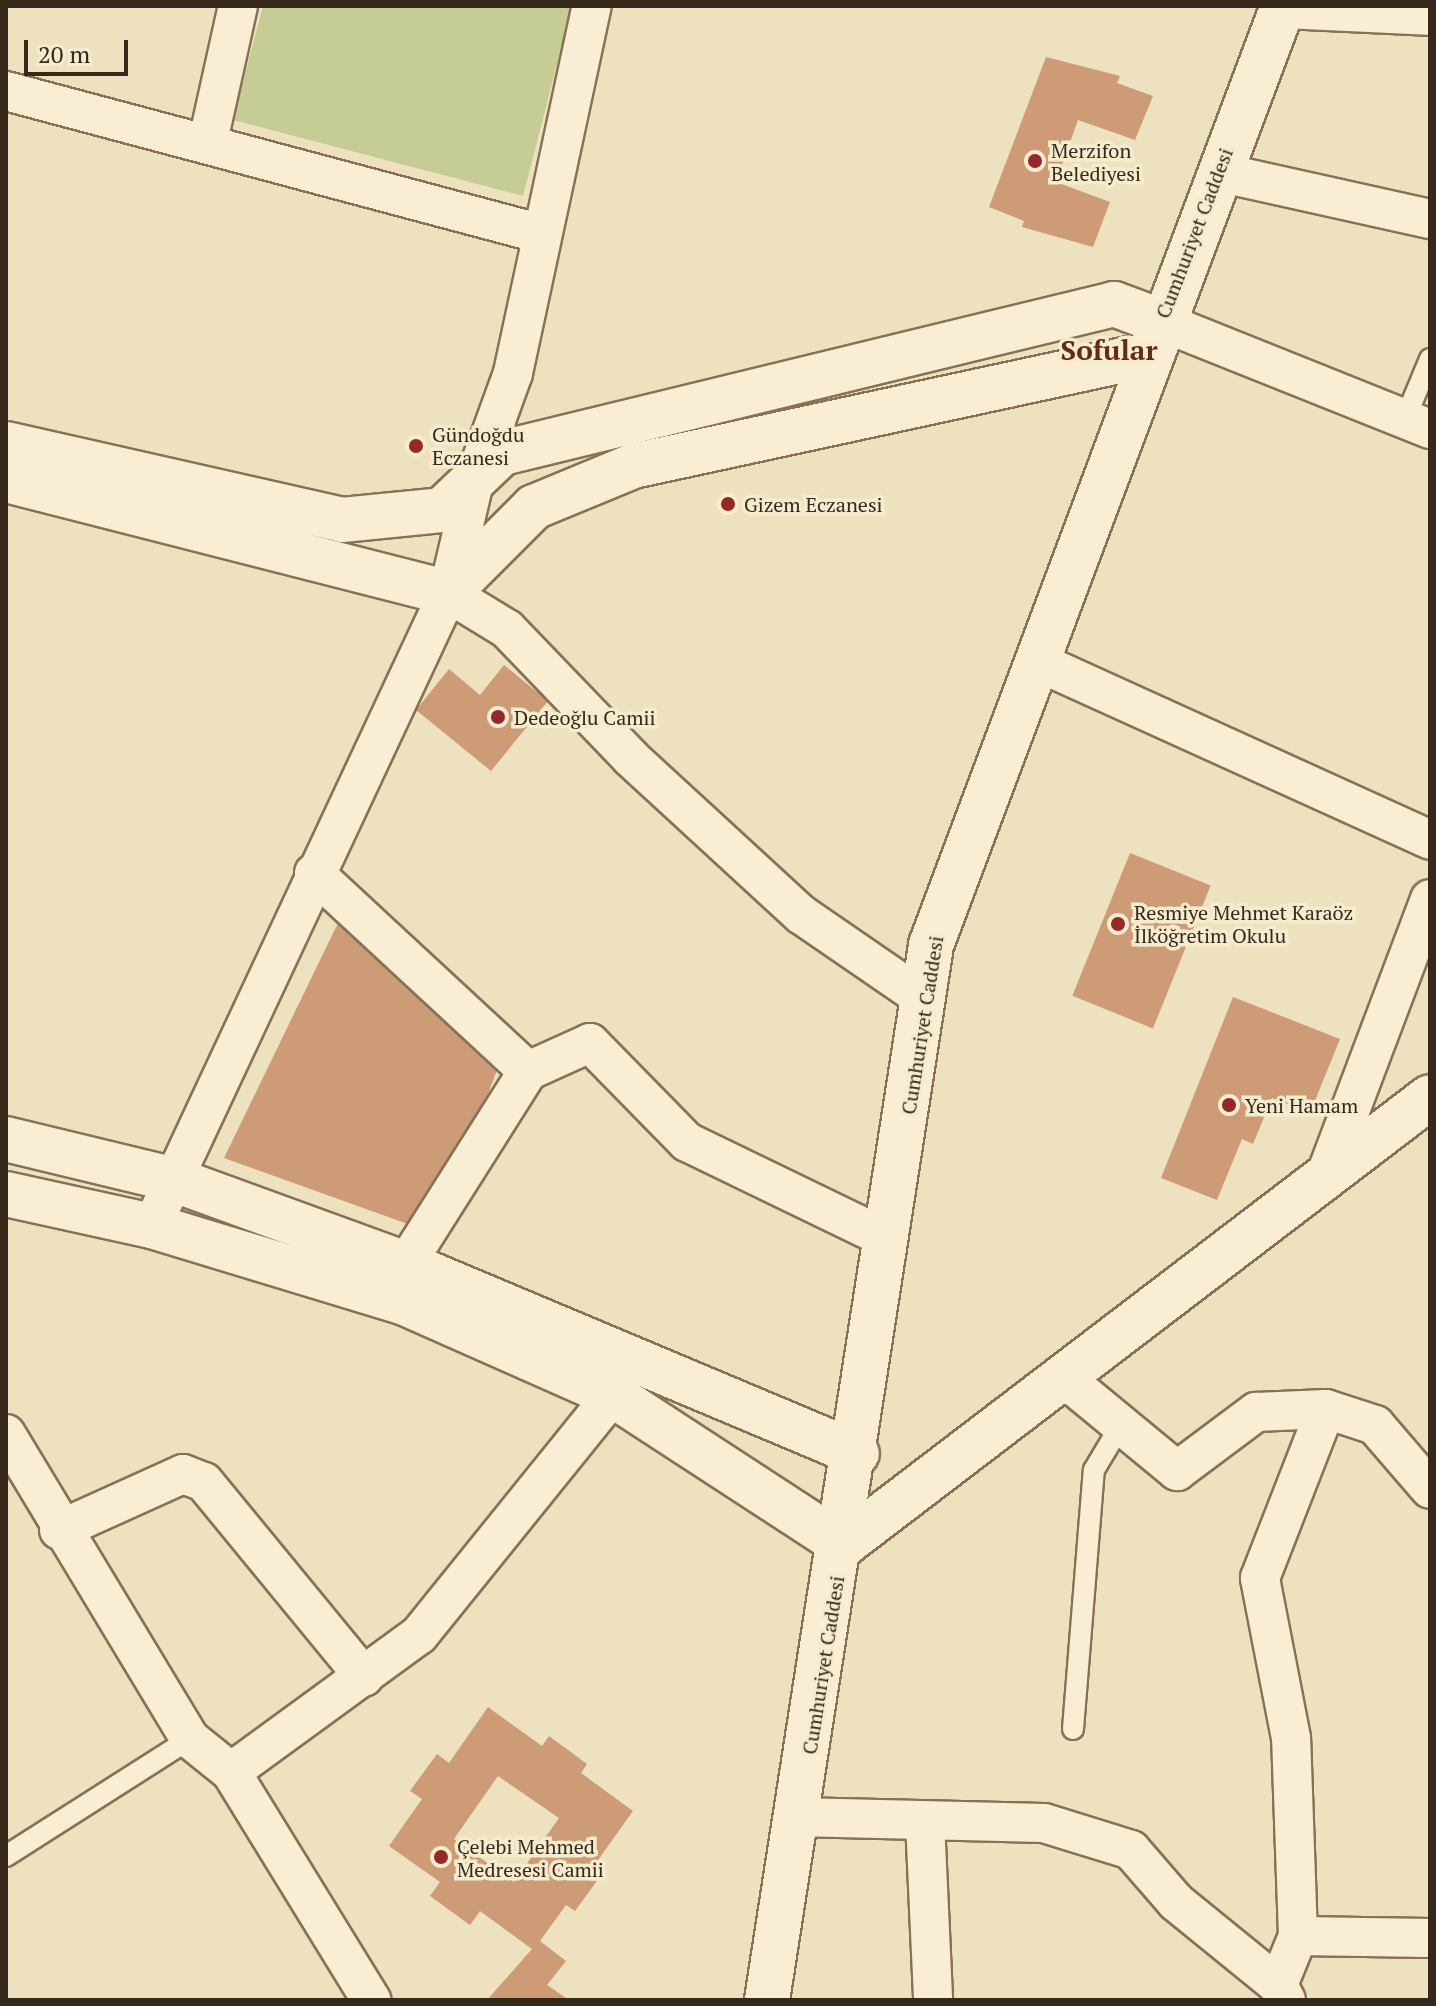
<!DOCTYPE html>
<meta charset="utf-8">
<style>
body{margin:0}
#map{position:relative;width:1436px;height:2006px;overflow:hidden;background:#eee1c0;font-family:"PT Serif",serif}
div>[style]{position:absolute}
.green>*{inset:0;background:#c5cc94}
.building>*{inset:0;background:#cd9b75;transform-origin:0 0}
.roads{filter:drop-shadow(2px 0 #877258) drop-shadow(-2px 0 #877258) drop-shadow(0 2px #877258) drop-shadow(0 -2px #877258)}
.service>*{height:20px;margin:-10px;padding:0 10px;transform-origin:10px;border-radius:10px;background:#f9eed3}
.minor>*{height:38px;margin:-19px;padding:0 19px;transform-origin:19px;border-radius:19px;background:#f9eed3}
.tertiary>*{height:44px;margin:-22px;padding:0 22px;transform-origin:22px;border-radius:22px;background:#f9eed3}
.secondary>*{height:44px;margin:-22px;padding:0 22px;transform-origin:22px;border-radius:22px;background:#f9eed3}
.dots>*{width:22px;height:22px;translate:-50% -50%;box-sizing:border-box;border:4px solid #f5ebcf;border-radius:50%}
span{translate:-50% -50%;white-space:nowrap;text-align:center;line-height:1.15;-webkit-text-stroke:7px #f5ebcf;paint-order:stroke}
.poi-label{font-size:20px;color:#36291c}
.left{translate:0 -50%;text-align:left}
.street-label{font-size:20px;color:#36291c}
.district-label{font-size:28px;color:#632b1b;font-weight:700}
.frame{position:absolute;inset:0;border:8px solid #36291c;pointer-events:none}
.scale{position:absolute;left:24px;top:40px;width:104px;height:36px;box-sizing:border-box;border:4px solid #36291c;border-top:0;padding-left:10px;font-size:24px;line-height:28px;white-space:nowrap;color:#36291c;-webkit-text-stroke:6px #f5ebcf;paint-order:stroke}
</style>
<div id="map">
<div class="green">
<div style="clip-path:polygon(263px 6px,572px 6px,523px 196px,233px 120px)"></div>
</div>
<div class="building">
<div style="clip-path:polygon(1046px 57px,1120px 76px,1117px 83px,1153px 96px,1135px 140px,1078px 120px,1056px 182px,1110px 202px,1093px 247px,1022px 227px,1024px 221px,989px 207px)"></div>
<div style="clip-path:polygon(504px 665px,548px 701px,491px 771px,416px 710px,449px 669px,480px 695px)"></div>
<div style="left:1130px;top:853px;width:87px;height:154px;rotate:22deg"></div>
<div style="clip-path:polygon(338px 923px,380px 935px,503px 1054px,476px 1126px,416px 1227px,224px 1158px)"></div>
<div style="clip-path:polygon(1233px 997px,1340px 1039px,1310px 1113px,1272px 1098px,1253px 1144px,1242px 1139px,1217px 1200px,1161px 1178px)"></div>
<div style="clip-path:polygon(evenodd,488px 1707px,542px 1746px,549px 1736px,587px 1764px,581px 1773px,633px 1811px,593px 1867px,602px 1874px,575px 1911px,566px 1905px,540px 1941px,566px 1961px,547px 1985px,569px 2000px,487px 2000px,532px 1949px,480px 1911px,470px 1925px,430px 1896px,440px 1882px,389px 1846px,422px 1799px,410px 1791px,437px 1754px,449px 1763px,488px 1707px,498px 1776px,559px 1818px,514px 1882px,454px 1839px,498px 1776px)"></div>
</div>
<div class="roads">
<div class="service">
<div style="left:1405px;top:419px;width:65px;rotate:-67.4deg"></div>
<div style="left:1073px;top:1729px;width:260px;rotate:-85.4deg"></div>
<div style="left:1094px;top:1470px;width:49px;rotate:-59.2deg"></div>
<div style="left:6px;top:1856px;width:218px;rotate:-32.5deg"></div>
</div>
<div class="minor">
<div style="left:1282px;top:9px;width:148px;rotate:2.7deg"></div>
<div style="left:6px;top:91px;width:555px;rotate:14.94deg"></div>
<div style="left:208px;top:141px;width:138px;rotate:-77.5deg"></div>
<div style="left:1218px;top:172px;width:217px;rotate:12.5deg"></div>
<div style="left:1160px;top:321px;width:291px;rotate:21.8deg"></div>
<div style="left:448px;top:593px;width:69px;rotate:31.4deg"></div>
<div style="left:507px;top:629px;width:179px;rotate:46.1deg"></div>
<div style="left:631px;top:758px;width:232px;rotate:42.6deg"></div>
<div style="left:802px;top:915px;width:148px;rotate:34.5deg"></div>
<div style="left:1036px;top:661px;width:433px;rotate:24.4deg"></div>
<div style="left:314px;top:873px;width:292px;rotate:42.8deg"></div>
<div style="left:1325px;top:1177px;width:297px;rotate:-69.3deg"></div>
<div style="left:152px;top:1226px;width:699px;rotate:-64.94deg"></div>
<div style="left:448px;top:593px;width:118px;rotate:-76.8deg"></div>
<div style="left:475px;top:478px;width:112px;rotate:-70.1deg"></div>
<div style="left:513px;top:373px;width:375px;rotate:-77.9deg"></div>
<div style="left:406px;top:1264px;width:228px;rotate:-57.7deg"></div>
<div style="left:528px;top:1071px;width:68px;rotate:-24.3deg"></div>
<div style="left:590px;top:1043px;width:139px;rotate:45.6deg"></div>
<div style="left:687px;top:1142px;width:223px;rotate:25.8deg"></div>
<div style="left:1063px;top:1377px;width:148px;rotate:39.5deg"></div>
<div style="left:1177px;top:1471px;width:99px;rotate:-36.8deg"></div>
<div style="left:1256px;top:1412px;width:70px;rotate:-2.5deg"></div>
<div style="left:1326px;top:1409px;width:52px;rotate:18.1deg"></div>
<div style="left:1375px;top:1425px;width:84px;rotate:49.3deg"></div>
<div style="left:6px;top:1434px;width:356px;rotate:58.9deg"></div>
<div style="left:190px;top:1739px;width:53px;rotate:38.8deg"></div>
<div style="left:231px;top:1772px;width:268px;rotate:58.4deg"></div>
<div style="left:59px;top:1530px;width:136px;rotate:-24.3deg"></div>
<div style="left:183px;top:1474px;width:22px;rotate:21deg"></div>
<div style="left:204px;top:1482px;width:252px;rotate:50.6deg"></div>
<div style="left:231px;top:1772px;width:233px;rotate:-36.1deg"></div>
<div style="left:419px;top:1635px;width:309px;rotate:-51.1deg"></div>
<div style="left:797px;top:1817px;width:247px;rotate:1.4deg"></div>
<div style="left:1044px;top:1823px;width:91px;rotate:17.2deg"></div>
<div style="left:1131px;top:1850px;width:69px;rotate:49.1deg"></div>
<div style="left:1176px;top:1902px;width:132px;rotate:39.1deg"></div>
<div style="left:1278px;top:1985px;width:17px;rotate:62deg"></div>
<div style="left:925px;top:1821px;width:179px;rotate:87.4deg"></div>
<div style="left:1298px;top:1936px;width:132px;rotate:0.9deg"></div>
<div style="left:1278px;top:1985px;width:53px;rotate:-67.8deg"></div>
<div style="left:1298px;top:1936px;width:198px;rotate:-92deg"></div>
<div style="left:1291px;top:1738px;width:163px;rotate:-101deg"></div>
<div style="left:1260px;top:1578px;width:181px;rotate:-68.7deg"></div>
</div>
<div class="tertiary">
<div style="left:6px;top:444px;width:344px;rotate:12.7deg"></div>
<div style="left:342px;top:520px;width:100px;rotate:-5.7deg"></div>
<div style="left:442px;top:510px;width:83px;rotate:-43.5deg"></div>
<div style="left:502px;top:453px;width:630px;rotate:-13.68deg"></div>
<div style="left:1114px;top:304px;width:49px;rotate:20.3deg"></div>
<div style="left:6px;top:480px;width:456px;rotate:14.3deg"></div>
<div style="left:448px;top:593px;width:122px;rotate:-45deg"></div>
<div style="left:534px;top:507px;width:107px;rotate:-22.5deg"></div>
<div style="left:633px;top:466px;width:526px;rotate:-12.19deg"></div>
<div style="left:6px;top:1139px;width:174px;rotate:13.6deg"></div>
<div style="left:175px;top:1180px;width:246px;rotate:20deg"></div>
<div style="left:406px;top:1264px;width:489px;rotate:22.8deg"></div>
<div style="left:6px;top:1194px;width:149px;rotate:12.4deg"></div>
<div style="left:152px;top:1226px;width:264px;rotate:16.9deg"></div>
<div style="left:405px;top:1303px;width:227px;rotate:23.9deg"></div>
<div style="left:613px;top:1395px;width:275px;rotate:33.1deg"></div>
<div style="left:843px;top:1545px;width:738px;rotate:-37.35deg"></div>
</div>
<div class="secondary">
<div style="left:767px;top:2000px;width:1068px;rotate:-81.16deg"></div>
<div style="left:931px;top:945px;width:1003px;rotate:-69.45deg"></div>
</div>
</div>
<div class="dots">
<div style="left:1035px;top:161px;background:#962827"></div>
<div style="left:416px;top:446px;background:#962827"></div>
<div style="left:728px;top:504px;background:#962827"></div>
<div style="left:498px;top:717px;background:#962827"></div>
<div style="left:1118px;top:924px;background:#962827"></div>
<div style="left:1229px;top:1105px;background:#962827"></div>
<div style="left:441px;top:1857px;background:#962827"></div>
</div>
<div class="poi-label">
<span class="left" style="left:1051px;top:162px">Merzifon<br>Belediyesi</span>
<span class="left" style="left:432px;top:446px">Gündoğdu<br>Eczanesi</span>
<span class="left" style="left:744px;top:504px">Gizem Eczanesi</span>
<span class="left" style="left:514px;top:717px">Dedeoğlu Camii</span>
<span class="left" style="left:1134px;top:924px">Resmiye Mehmet Karaöz<br>İlköğretim Okulu</span>
<span class="left" style="left:1245px;top:1105px">Yeni Hamam</span>
<span class="left" style="left:457px;top:1858px">Çelebi Mehmed<br>Medresesi Camii</span>
</div>
<div class="street-label">
<span style="left:1194px;top:233px;rotate:-69deg">Cumhuriyet Caddesi</span>
<span style="left:922px;top:1025px;rotate:-81deg">Cumhuriyet Caddesi</span>
<span style="left:823px;top:1665px;rotate:-81deg">Cumhuriyet Caddesi</span>
</div>
<div class="district-label">
<span style="left:1109px;top:350px">Sofular</span>
</div>
<div class="frame"></div>
<div class="scale">20 m</div>
</div>
